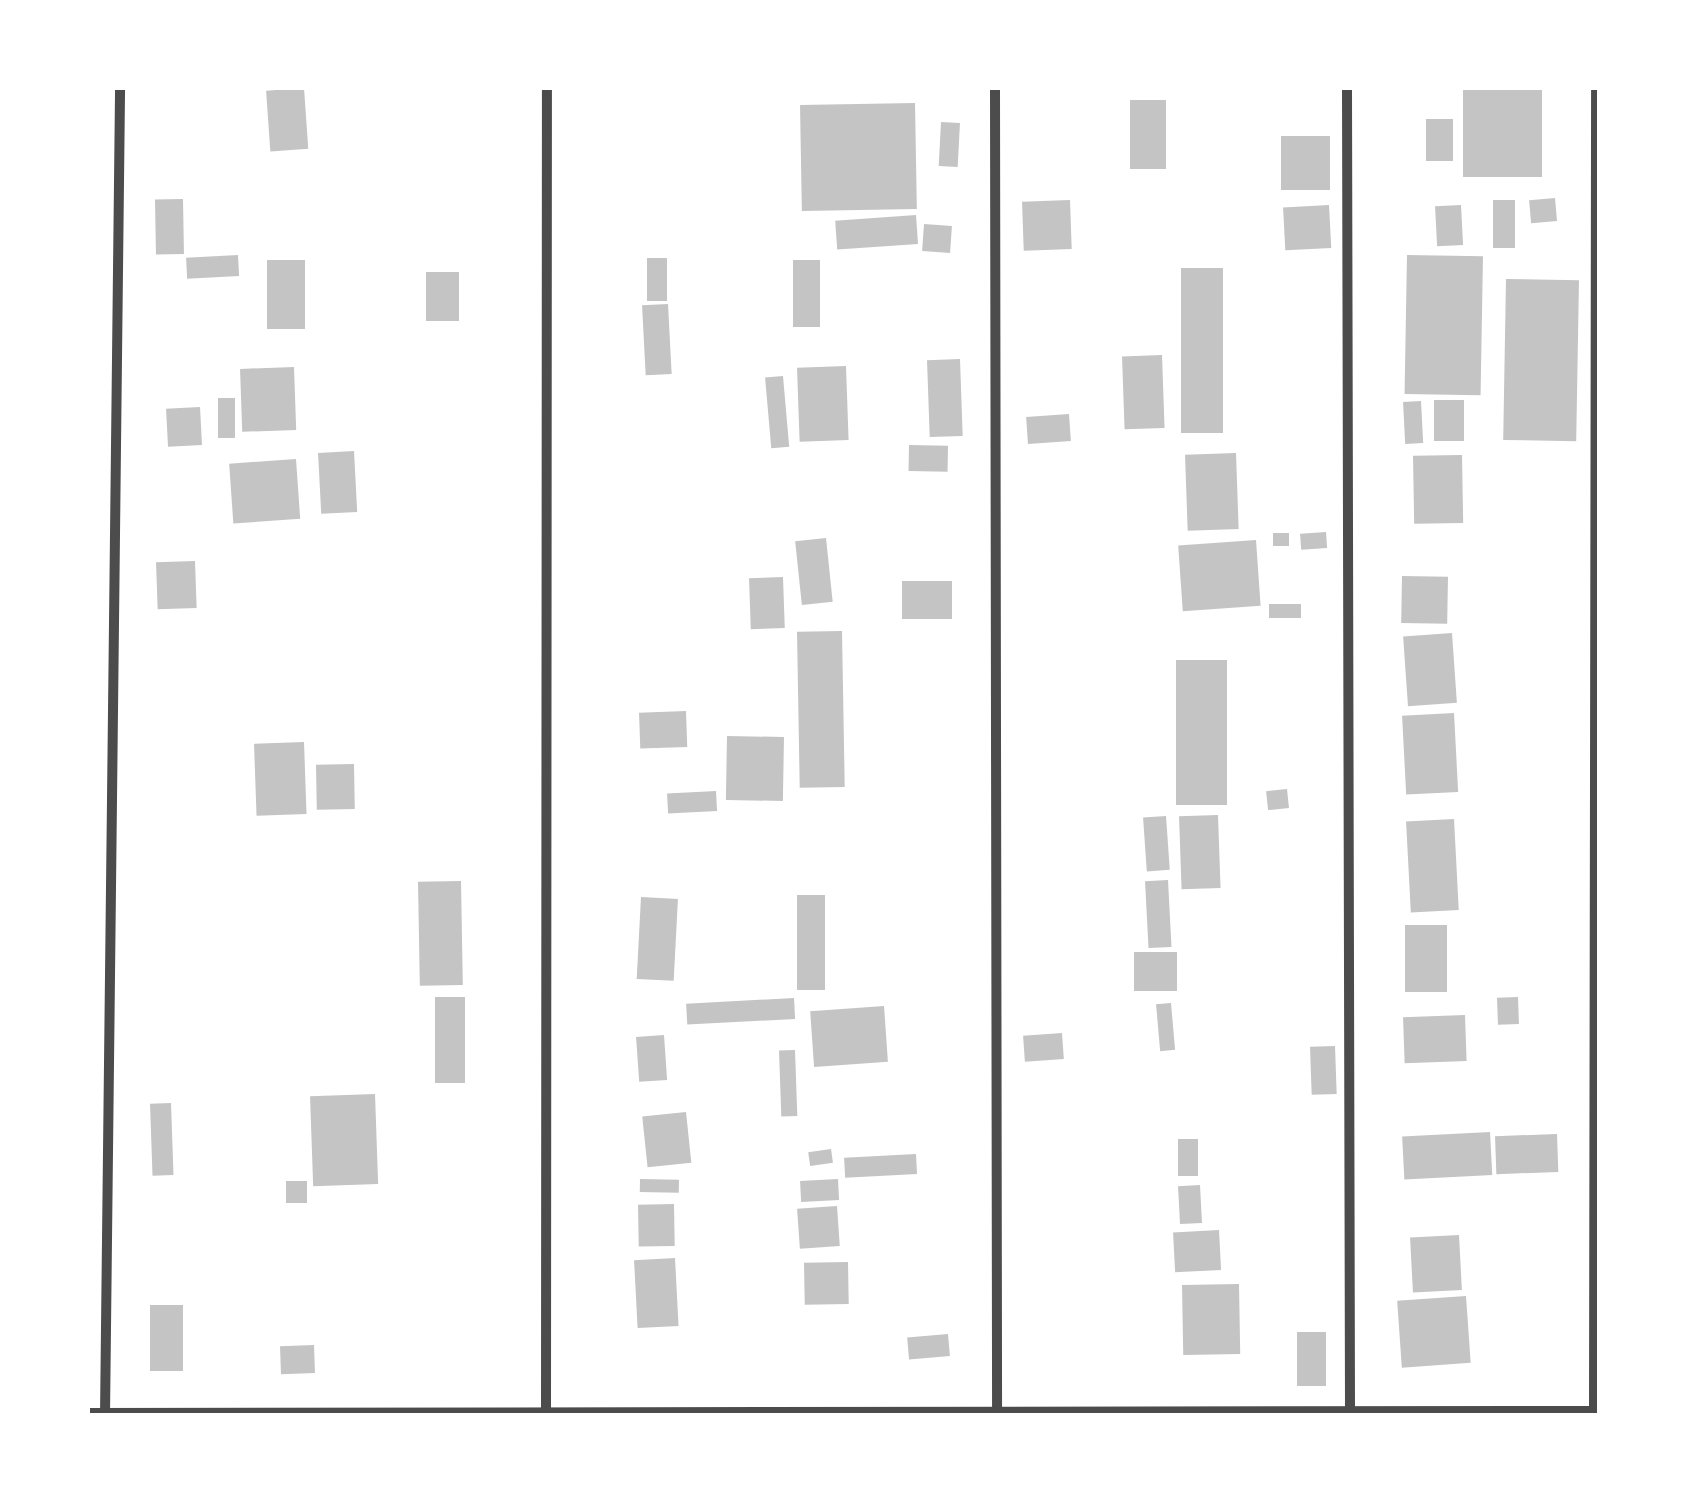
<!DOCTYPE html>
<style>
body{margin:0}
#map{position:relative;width:1687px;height:1503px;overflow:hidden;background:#fff;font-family:"IBM Plex Sans",sans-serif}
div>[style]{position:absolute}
.building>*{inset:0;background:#c4c4c4;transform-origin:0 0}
.minor>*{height:10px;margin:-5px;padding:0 5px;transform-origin:5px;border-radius:5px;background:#4c4c4c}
span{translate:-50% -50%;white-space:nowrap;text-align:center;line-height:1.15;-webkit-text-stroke:8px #fff;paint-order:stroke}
.frame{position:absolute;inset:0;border:90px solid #fff;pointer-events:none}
</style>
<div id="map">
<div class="building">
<div style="left:304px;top:88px;width:61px;height:38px;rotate:86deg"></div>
<div style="left:1463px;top:88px;width:79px;height:89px"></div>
<div style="left:1130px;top:100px;width:36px;height:69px"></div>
<div style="left:915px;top:103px;width:106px;height:115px;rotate:89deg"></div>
<div style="left:1426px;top:119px;width:27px;height:42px"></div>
<div style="left:941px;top:122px;width:19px;height:44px;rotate:3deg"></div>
<div style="left:1281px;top:136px;width:49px;height:54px"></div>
<div style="left:1555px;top:198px;width:23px;height:26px;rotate:85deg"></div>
<div style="left:183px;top:199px;width:55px;height:28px;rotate:89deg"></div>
<div style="left:1070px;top:200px;width:49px;height:48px;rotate:88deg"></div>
<div style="left:1493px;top:200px;width:22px;height:48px"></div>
<div style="left:1329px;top:205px;width:43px;height:46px;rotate:87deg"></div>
<div style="left:1461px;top:205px;width:40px;height:26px;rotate:87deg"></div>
<div style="left:916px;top:215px;width:29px;height:81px;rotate:86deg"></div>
<div style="left:924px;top:224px;width:28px;height:27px;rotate:4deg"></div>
<div style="left:238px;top:255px;width:21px;height:52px;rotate:87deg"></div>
<div style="left:1407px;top:255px;width:76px;height:139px;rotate:1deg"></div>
<div style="left:647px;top:258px;width:20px;height:43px"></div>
<div style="left:267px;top:260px;width:38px;height:69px"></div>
<div style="left:793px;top:260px;width:27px;height:67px"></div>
<div style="left:1181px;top:268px;width:42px;height:165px"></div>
<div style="left:426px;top:272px;width:33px;height:49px"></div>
<div style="left:1506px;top:279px;width:73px;height:161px;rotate:1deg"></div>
<div style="left:668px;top:304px;width:70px;height:26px;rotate:87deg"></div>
<div style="left:1162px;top:355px;width:73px;height:40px;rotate:88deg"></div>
<div style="left:960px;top:359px;width:77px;height:33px;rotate:88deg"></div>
<div style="left:846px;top:366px;width:74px;height:49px;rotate:88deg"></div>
<div style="left:294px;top:367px;width:63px;height:54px;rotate:88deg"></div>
<div style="left:783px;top:376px;width:71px;height:18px;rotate:85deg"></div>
<div style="left:235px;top:398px;width:40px;height:17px;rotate:90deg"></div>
<div style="left:1434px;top:400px;width:30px;height:41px"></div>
<div style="left:1421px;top:401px;width:42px;height:18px;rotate:87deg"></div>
<div style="left:200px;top:407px;width:38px;height:34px;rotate:87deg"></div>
<div style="left:1069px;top:414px;width:27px;height:43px;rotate:86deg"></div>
<div style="left:909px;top:445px;width:39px;height:26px;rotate:1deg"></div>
<div style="left:354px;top:451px;width:61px;height:36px;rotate:87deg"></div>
<div style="left:1236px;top:453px;width:76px;height:51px;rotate:88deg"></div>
<div style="left:1462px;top:455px;width:68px;height:49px;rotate:89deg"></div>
<div style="left:296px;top:459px;width:60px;height:67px;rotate:86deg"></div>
<div style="left:1326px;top:532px;width:16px;height:26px;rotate:86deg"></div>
<div style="left:1273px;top:533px;width:16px;height:13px"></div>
<div style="left:826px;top:538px;width:64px;height:31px;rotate:84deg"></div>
<div style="left:1256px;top:540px;width:66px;height:78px;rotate:86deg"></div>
<div style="left:195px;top:561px;width:47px;height:39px;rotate:88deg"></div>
<div style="left:1402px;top:576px;width:46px;height:47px;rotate:1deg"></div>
<div style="left:783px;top:577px;width:51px;height:34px;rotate:88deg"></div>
<div style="left:952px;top:581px;width:38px;height:50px;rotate:90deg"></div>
<div style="left:1301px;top:604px;width:14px;height:32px;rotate:90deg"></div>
<div style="left:842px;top:631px;width:156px;height:45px;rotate:89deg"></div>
<div style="left:1452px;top:633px;width:70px;height:49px;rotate:86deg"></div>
<div style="left:1227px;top:660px;width:145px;height:51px;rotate:90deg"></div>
<div style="left:686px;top:711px;width:36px;height:47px;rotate:88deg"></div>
<div style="left:1454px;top:713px;width:79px;height:52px;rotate:87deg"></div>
<div style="left:727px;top:736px;width:57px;height:64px;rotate:1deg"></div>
<div style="left:304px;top:742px;width:72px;height:50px;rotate:88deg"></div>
<div style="left:354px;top:764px;width:45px;height:38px;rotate:89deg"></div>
<div style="left:1287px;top:789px;width:19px;height:21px;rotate:84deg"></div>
<div style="left:716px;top:791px;width:20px;height:49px;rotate:87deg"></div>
<div style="left:1218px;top:815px;width:73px;height:39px;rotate:88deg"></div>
<div style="left:1166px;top:816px;width:54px;height:23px;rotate:86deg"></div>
<div style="left:1454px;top:819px;width:91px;height:48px;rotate:87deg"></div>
<div style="left:1168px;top:880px;width:67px;height:23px;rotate:87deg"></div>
<div style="left:461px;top:881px;width:104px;height:43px;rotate:89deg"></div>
<div style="left:797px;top:895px;width:28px;height:95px"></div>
<div style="left:641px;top:897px;width:37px;height:82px;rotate:3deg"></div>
<div style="left:1405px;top:925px;width:42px;height:67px"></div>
<div style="left:1177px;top:952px;width:39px;height:43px;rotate:90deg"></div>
<div style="left:435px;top:997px;width:30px;height:86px"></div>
<div style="left:1518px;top:997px;width:27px;height:21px;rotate:88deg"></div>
<div style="left:794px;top:998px;width:21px;height:108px;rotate:87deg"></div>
<div style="left:1171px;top:1003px;width:47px;height:15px;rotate:85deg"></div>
<div style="left:884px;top:1006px;width:56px;height:74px;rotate:86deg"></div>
<div style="left:1465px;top:1015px;width:46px;height:62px;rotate:88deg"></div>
<div style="left:1062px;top:1033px;width:26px;height:39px;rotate:86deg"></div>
<div style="left:664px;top:1035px;width:45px;height:28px;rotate:86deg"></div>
<div style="left:1335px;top:1046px;width:48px;height:25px;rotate:88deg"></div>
<div style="left:795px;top:1050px;width:66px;height:16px;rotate:88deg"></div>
<div style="left:375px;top:1094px;width:90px;height:65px;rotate:88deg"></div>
<div style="left:171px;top:1103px;width:72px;height:21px;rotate:88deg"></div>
<div style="left:686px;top:1112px;width:51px;height:44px;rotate:84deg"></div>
<div style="left:1490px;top:1132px;width:43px;height:88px;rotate:87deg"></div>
<div style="left:1557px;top:1134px;width:38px;height:62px;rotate:88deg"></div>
<div style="left:1178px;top:1139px;width:20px;height:37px"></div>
<div style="left:831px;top:1149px;width:14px;height:23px;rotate:82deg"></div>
<div style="left:916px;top:1154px;width:20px;height:72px;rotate:87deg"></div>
<div style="left:640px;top:1179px;width:39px;height:13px;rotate:1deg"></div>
<div style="left:838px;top:1179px;width:21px;height:38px;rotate:87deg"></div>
<div style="left:307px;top:1181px;width:22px;height:21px;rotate:90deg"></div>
<div style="left:1200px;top:1185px;width:38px;height:22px;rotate:87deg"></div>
<div style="left:674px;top:1204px;width:42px;height:36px;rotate:89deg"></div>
<div style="left:837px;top:1206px;width:40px;height:40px;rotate:86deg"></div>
<div style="left:1219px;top:1230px;width:40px;height:46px;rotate:87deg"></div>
<div style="left:1459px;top:1235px;width:55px;height:49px;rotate:87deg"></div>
<div style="left:675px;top:1258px;width:68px;height:41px;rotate:87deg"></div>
<div style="left:848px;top:1262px;width:42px;height:44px;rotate:89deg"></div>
<div style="left:1239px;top:1284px;width:70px;height:57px;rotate:89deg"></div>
<div style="left:1466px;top:1296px;width:67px;height:69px;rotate:86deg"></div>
<div style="left:150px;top:1305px;width:33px;height:66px"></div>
<div style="left:1297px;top:1332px;width:29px;height:54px"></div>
<div style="left:948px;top:1334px;width:22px;height:41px;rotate:85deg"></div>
<div style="left:314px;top:1345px;width:28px;height:34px;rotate:88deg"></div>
</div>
<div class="minor">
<div style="left:995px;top:88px;width:1328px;rotate:89.91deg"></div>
<div style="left:1347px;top:88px;width:1328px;rotate:89.87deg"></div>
<div style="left:88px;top:1413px;width:1512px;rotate:-0.08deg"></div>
<div style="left:1594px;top:1415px;width:1327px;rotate:-89.91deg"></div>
<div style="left:105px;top:1416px;width:1328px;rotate:-89.35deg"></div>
<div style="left:546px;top:1416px;width:1328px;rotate:-89.96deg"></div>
</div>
<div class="frame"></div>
</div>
